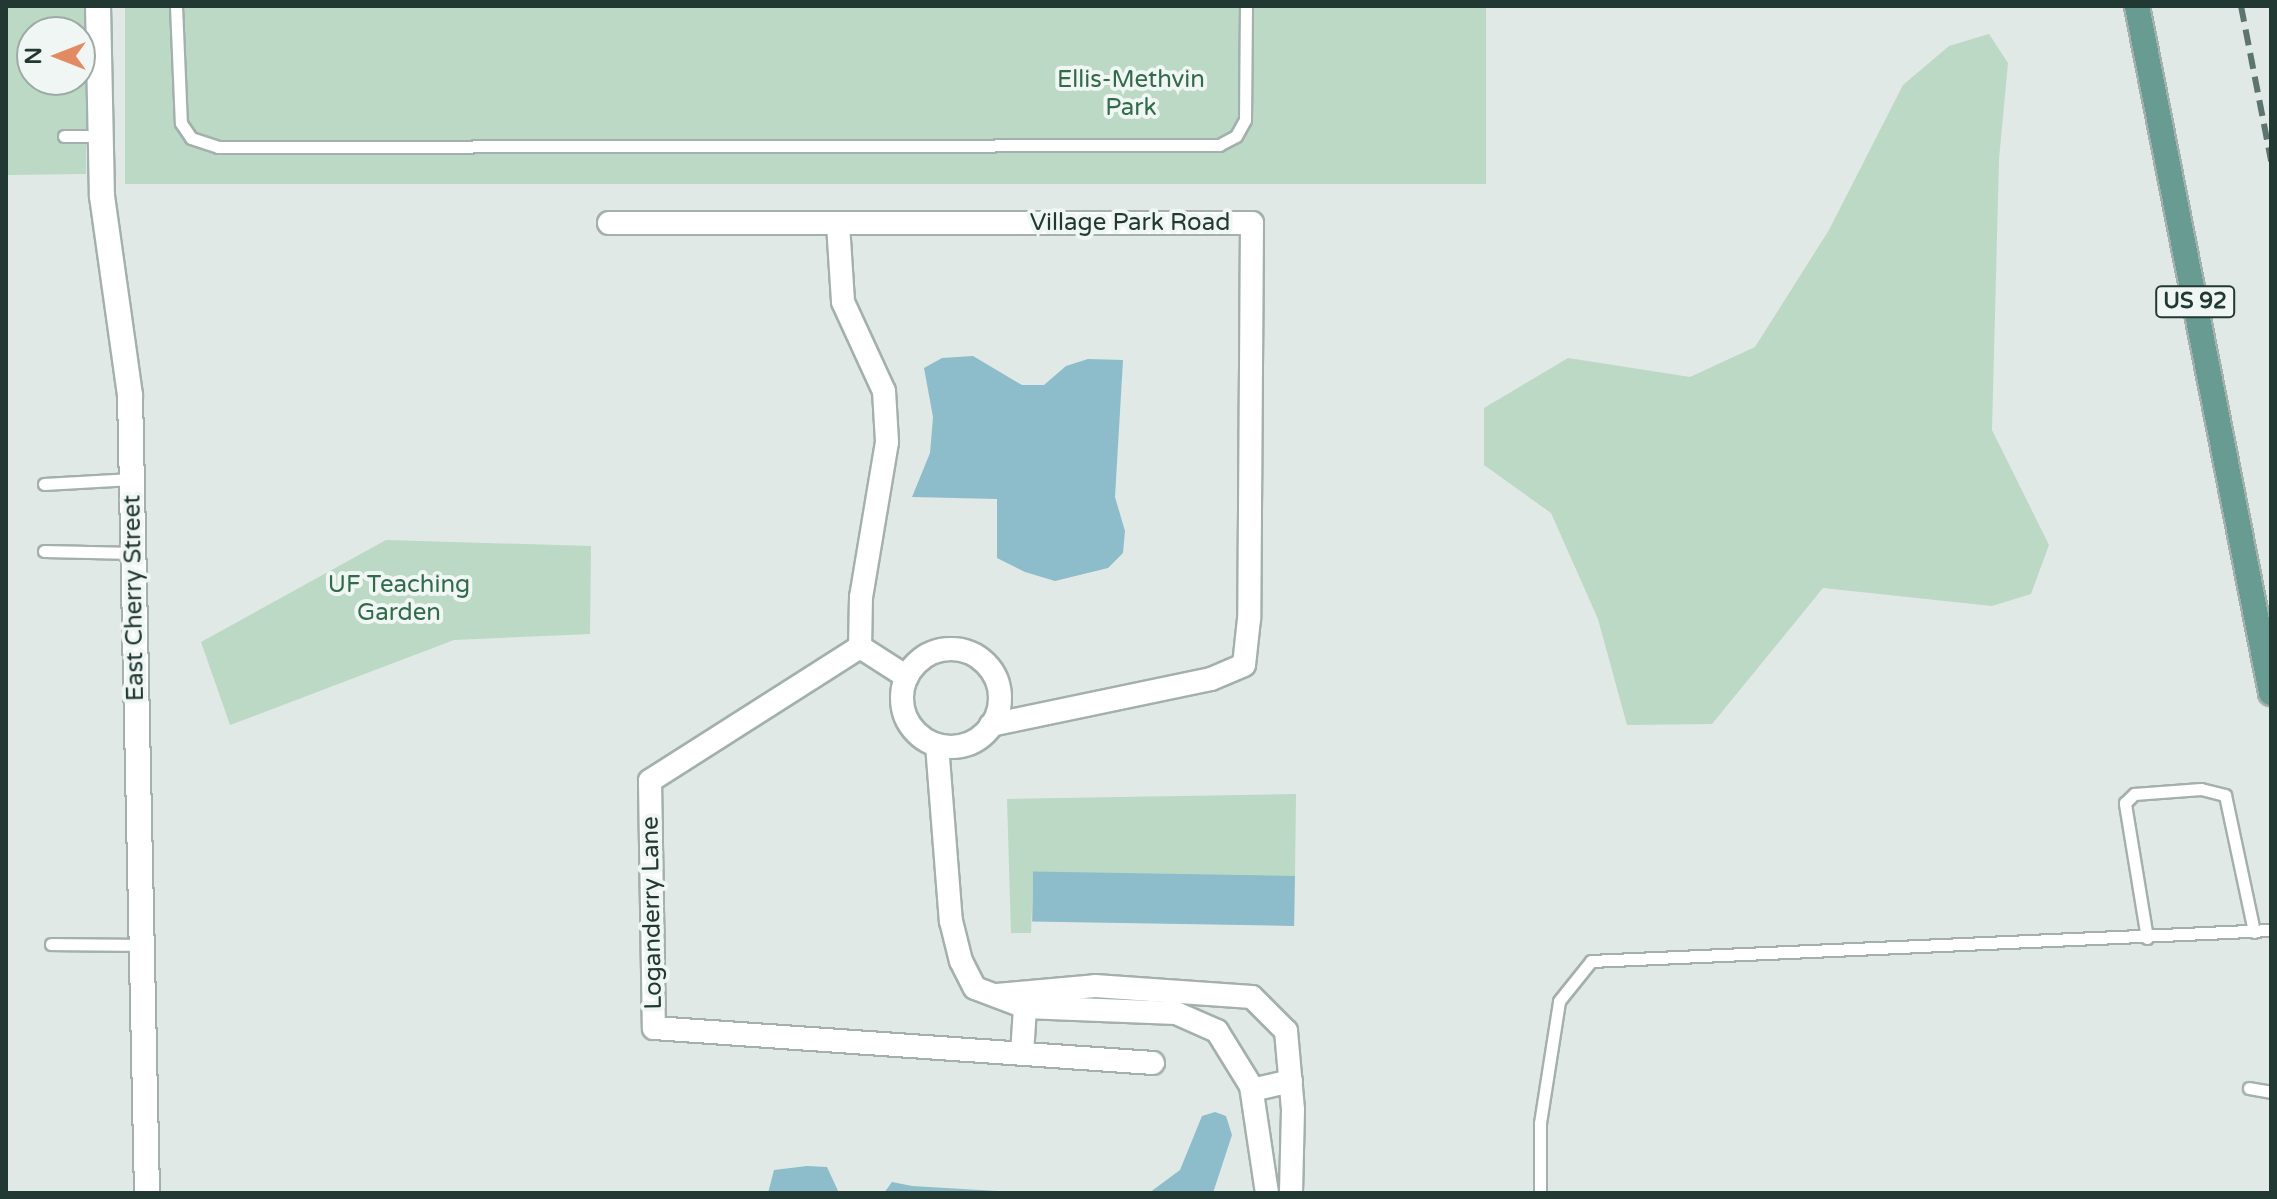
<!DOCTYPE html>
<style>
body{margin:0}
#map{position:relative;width:2277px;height:1199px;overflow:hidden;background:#e0e9e6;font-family:"Varela Round",sans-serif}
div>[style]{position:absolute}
.green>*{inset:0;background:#bbd9c4;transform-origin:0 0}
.water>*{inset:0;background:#8dbdca;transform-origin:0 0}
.roads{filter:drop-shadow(2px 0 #a3b0ad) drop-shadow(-2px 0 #a3b0ad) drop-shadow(0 2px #a3b0ad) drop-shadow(0 -2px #a3b0ad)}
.service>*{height:11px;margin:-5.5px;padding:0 5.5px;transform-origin:5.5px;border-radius:5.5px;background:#fff}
.minor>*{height:22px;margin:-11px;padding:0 11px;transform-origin:11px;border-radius:11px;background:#fff}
.minor>.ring{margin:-11px;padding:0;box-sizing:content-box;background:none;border:22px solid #fff;border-radius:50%}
.tertiary>*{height:24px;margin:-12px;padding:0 12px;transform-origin:12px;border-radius:12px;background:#fff}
.primary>*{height:24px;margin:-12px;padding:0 12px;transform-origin:12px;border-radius:12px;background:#689b91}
.rail>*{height:6px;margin-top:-3px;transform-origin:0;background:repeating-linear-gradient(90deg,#5d746f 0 16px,transparent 0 24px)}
span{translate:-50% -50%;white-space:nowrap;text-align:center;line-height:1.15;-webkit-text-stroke:8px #f0f6f3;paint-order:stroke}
.shield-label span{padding:2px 6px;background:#f0f6f3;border:2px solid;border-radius:6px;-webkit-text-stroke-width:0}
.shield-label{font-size:22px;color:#223833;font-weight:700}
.park-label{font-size:24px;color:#316b4a}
.street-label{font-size:24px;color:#223833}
.frame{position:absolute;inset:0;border:8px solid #223833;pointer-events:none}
.north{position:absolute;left:16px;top:16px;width:80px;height:80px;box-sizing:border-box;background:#f0f6f3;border:2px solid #9eaaa6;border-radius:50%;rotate:270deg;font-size:22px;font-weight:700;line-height:32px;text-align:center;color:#223833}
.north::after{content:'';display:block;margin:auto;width:28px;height:36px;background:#e48a63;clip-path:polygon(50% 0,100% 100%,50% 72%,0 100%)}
</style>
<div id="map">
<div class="green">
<div style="clip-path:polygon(evenodd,6px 6px,87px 6px,86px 174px,6px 175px,6px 6px,32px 32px,80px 32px,80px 80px,32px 80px,32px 32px)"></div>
<div style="left:125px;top:6px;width:1361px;height:178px"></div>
<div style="clip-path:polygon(1989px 34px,2008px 63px,1999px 159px,1992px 430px,2049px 545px,2031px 594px,1992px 606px,1823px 588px,1712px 724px,1627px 725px,1598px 619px,1551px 513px,1484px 465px,1484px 408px,1568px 358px,1690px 377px,1755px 347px,1829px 230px,1903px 85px,1949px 46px)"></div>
<div style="clip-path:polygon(386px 540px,591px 546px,590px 634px,454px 640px,230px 725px,201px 642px)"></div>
<div style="clip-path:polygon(1296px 794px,1295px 876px,1033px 878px,1031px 933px,1011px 933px,1007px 799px)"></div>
</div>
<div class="water">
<div style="clip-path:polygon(973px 356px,1022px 385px,1044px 385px,1066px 366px,1088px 359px,1123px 360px,1115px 497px,1125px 531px,1123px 553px,1108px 568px,1055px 581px,1025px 572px,997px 558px,997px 499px,912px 497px,930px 453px,933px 417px,924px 368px,942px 358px)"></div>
<div style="left:1295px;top:876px;width:50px;height:262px;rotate:91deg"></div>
<div style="clip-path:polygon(1215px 1112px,1226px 1116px,1232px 1135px,1213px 1193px,1149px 1193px,1180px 1170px,1202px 1116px)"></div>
<div style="clip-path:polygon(807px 1166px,827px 1167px,839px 1193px,768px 1193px,774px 1170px)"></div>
<div style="clip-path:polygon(892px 1182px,912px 1186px,1029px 1193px,884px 1193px)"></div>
</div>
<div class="roads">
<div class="service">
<div style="left:176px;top:6px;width:117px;rotate:87.6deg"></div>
<div style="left:181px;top:123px;width:18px;rotate:56deg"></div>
<div style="left:191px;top:138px;width:28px;rotate:18deg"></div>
<div style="left:218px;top:147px;width:1001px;rotate:-0.11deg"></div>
<div style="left:1219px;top:145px;width:19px;rotate:-28deg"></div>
<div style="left:1236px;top:136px;width:18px;rotate:-61deg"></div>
<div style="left:1245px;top:120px;width:114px;rotate:-89.5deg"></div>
<div style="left:64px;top:136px;width:36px"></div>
<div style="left:44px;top:484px;width:88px;rotate:-3.3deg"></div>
<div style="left:44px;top:551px;width:90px;rotate:1.3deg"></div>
<div style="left:2147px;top:938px;width:137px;rotate:-99.3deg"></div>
<div style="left:2125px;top:803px;width:13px;rotate:-45deg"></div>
<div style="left:2134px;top:794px;width:67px;rotate:-4.3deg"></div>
<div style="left:2201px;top:789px;width:25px;rotate:14deg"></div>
<div style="left:2225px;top:795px;width:140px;rotate:78deg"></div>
<div style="left:51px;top:944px;width:89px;rotate:0.6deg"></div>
<div style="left:2249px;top:1088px;width:22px;rotate:10deg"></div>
<div style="left:1540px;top:1193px;width:70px;rotate:-90deg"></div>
<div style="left:1540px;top:1123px;width:123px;rotate:-81.1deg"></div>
<div style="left:1559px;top:1001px;width:51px;rotate:-51.3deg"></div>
<div style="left:1591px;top:961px;width:681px;rotate:-2.61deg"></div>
</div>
<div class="minor">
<div style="left:609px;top:223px;width:643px"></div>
<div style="left:1252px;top:223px;width:396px;rotate:90.4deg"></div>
<div style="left:1249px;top:619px;width:46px;rotate:96.2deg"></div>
<div style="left:1244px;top:665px;width:36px;rotate:157deg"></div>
<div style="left:1211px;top:679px;width:225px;rotate:168.2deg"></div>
<div style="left:838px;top:224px;width:78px;rotate:86.3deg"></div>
<div style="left:843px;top:302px;width:98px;rotate:65.3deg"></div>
<div style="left:884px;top:391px;width:51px;rotate:86.6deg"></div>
<div style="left:887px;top:442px;width:157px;rotate:99.5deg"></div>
<div style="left:861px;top:597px;width:50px;rotate:91.1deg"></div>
<div class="ring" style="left:902px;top:649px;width:76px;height:76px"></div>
<div style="left:907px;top:677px;width:56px;rotate:-147.4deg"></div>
<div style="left:860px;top:647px;width:249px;rotate:147.5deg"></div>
<div style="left:650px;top:781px;width:247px;rotate:89.1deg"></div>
<div style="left:654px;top:1028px;width:500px;rotate:4.01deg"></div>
<div style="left:937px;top:745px;width:177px;rotate:85.5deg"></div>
<div style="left:951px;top:921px;width:41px;rotate:76deg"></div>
<div style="left:961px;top:961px;width:30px;rotate:63deg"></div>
<div style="left:975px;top:988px;width:53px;rotate:20.8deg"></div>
<div style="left:1025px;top:1007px;width:151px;rotate:2.3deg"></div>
<div style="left:1176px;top:1013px;width:45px;rotate:23.7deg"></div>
<div style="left:1217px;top:1031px;width:65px;rotate:58.3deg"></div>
<div style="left:1251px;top:1086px;width:108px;rotate:81.5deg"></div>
<div style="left:997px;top:995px;width:98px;rotate:-5.2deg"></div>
<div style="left:1095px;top:986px;width:157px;rotate:4deg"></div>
<div style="left:1252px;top:997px;width:48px;rotate:45deg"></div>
<div style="left:1286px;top:1031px;width:79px;rotate:84.9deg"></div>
<div style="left:1293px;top:1110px;width:83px;rotate:91.4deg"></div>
<div style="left:1022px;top:1054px;width:47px;rotate:-86.3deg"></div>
<div style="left:1252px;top:1090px;width:40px;rotate:-13deg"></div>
</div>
<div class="tertiary">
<div style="left:98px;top:6px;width:190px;rotate:88.8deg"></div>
<div style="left:102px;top:196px;width:201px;rotate:82deg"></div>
<div style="left:130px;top:395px;width:798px;rotate:88.78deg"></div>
</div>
<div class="primary">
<div style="left:2137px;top:6px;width:700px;rotate:78.96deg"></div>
</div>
</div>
<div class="rail">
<div style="left:2241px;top:6px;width:158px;rotate:79deg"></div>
</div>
<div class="shield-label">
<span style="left:2195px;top:302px">US 92</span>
</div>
<div class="park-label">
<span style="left:1131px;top:94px">Ellis-Methvin<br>Park</span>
<span style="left:399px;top:599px">UF Teaching<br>Garden</span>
</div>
<div class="street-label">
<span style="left:1130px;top:223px">Village Park Road</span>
<span style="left:134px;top:598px;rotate:-91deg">East Cherry Street</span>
<span style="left:652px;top:913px;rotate:-91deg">Loganderry Lane</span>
</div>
<div class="frame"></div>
<div class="north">N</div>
</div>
